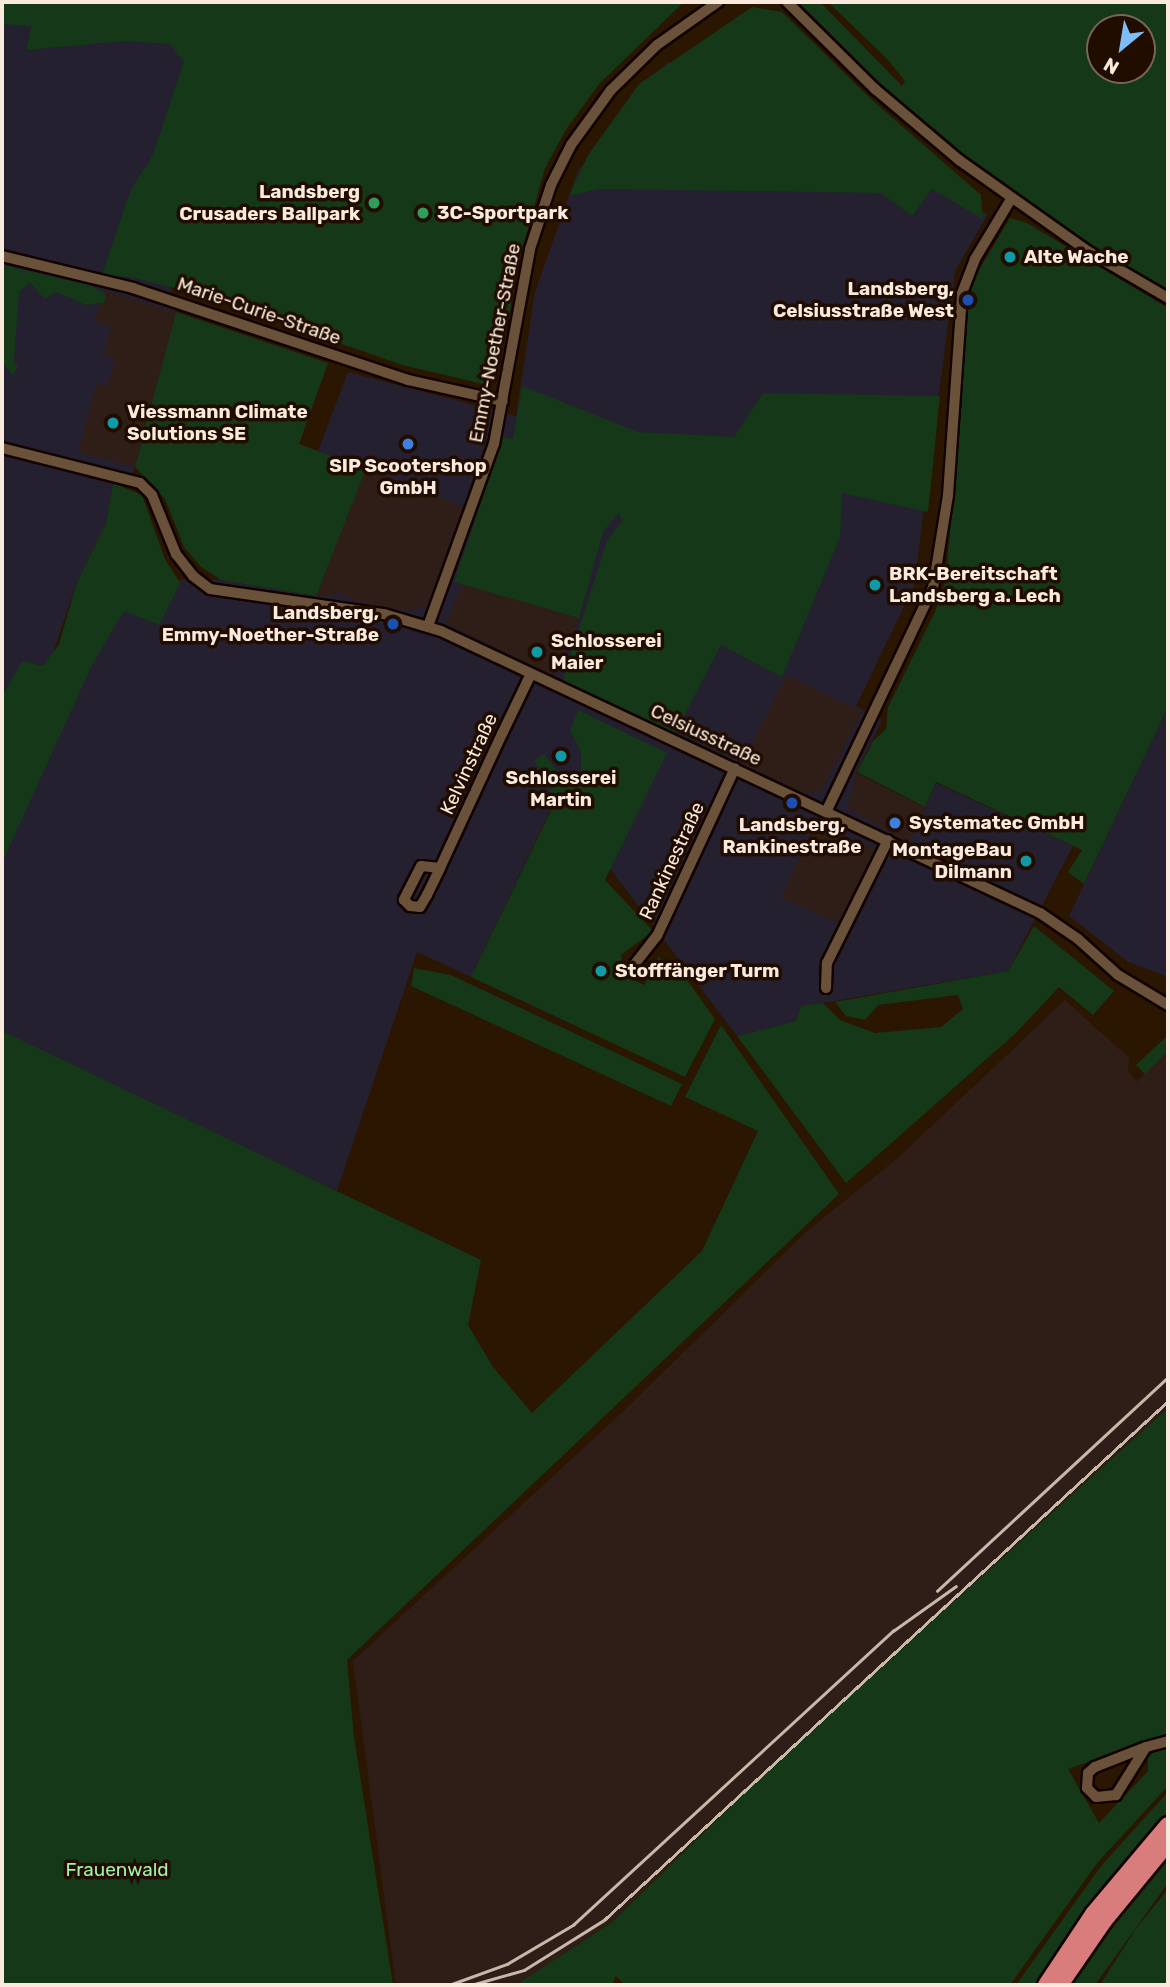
<!DOCTYPE html>
<meta charset="utf-8">
<style>
body{margin:0}
#map{position:relative;width:1170px;height:1987px;overflow:hidden;background:#2b1601;font-family:Rubik,sans-serif}
div>[style]{position:absolute}
.commercial>*{inset:0;background:#24202f}
.industrial>*{inset:0;background:#2f1e18;transform-origin:0 0}
.green>*{inset:0;background:#143818}
.roads{filter:drop-shadow(2px 0 #120200) drop-shadow(-2px 0 #120200) drop-shadow(0 2px #120200) drop-shadow(0 -2px #120200)}
.minor>*{height:10px;margin:-5px;padding:0 5px;transform-origin:5px;border-radius:5px;background:#6a513a}
.highway>*{height:16px;margin:-8px;padding:0 8px;transform-origin:8px;border-radius:8px;background:#d97c7c}
.rail>*{height:2.5px;margin:-1.25px;padding:0 1.25px;transform-origin:1.25px;border-radius:1.25px;background:#c8b8a9}
.dots>*{width:19px;height:19px;translate:-50% -50%;box-sizing:border-box;border:4px solid #210d00;border-radius:50%}
span{translate:-50% -50%;white-space:nowrap;text-align:center;line-height:1.15;-webkit-text-stroke:7px #210d00;paint-order:stroke}
.poi-label{font-size:19px;color:#f9eadd;font-weight:700}
.right{translate:-100% -50%;text-align:right}
.left{translate:0 -50%;text-align:left}
.street-label{font-size:19px;color:#f9eadd}
.park-label{font-size:19px;color:#a1f2a5}
.frame{position:absolute;inset:0;border:4px solid #f9eadd;pointer-events:none}
.north{position:absolute;left:1086px;top:14px;width:70px;height:70px;box-sizing:border-box;background:#210d00;border:2px solid #776558;border-radius:50%;rotate:210deg;font-size:19px;font-weight:700;line-height:28px;text-align:center;color:#f9eadd}
.north::after{content:'';display:block;margin:auto;width:24px;height:32px;background:#7dbef9;clip-path:polygon(50% 0,100% 100%,50% 72%,0 100%)}
</style>
<div id="map">
<div class="commercial">
<div style="clip-path:polygon(2px 4px,36px 7px,26px 49px,207px 32px,170px 287px,176px 312px,135px 467px,127px 486px,113px 483px,106px 523px,77px 582px,51px 659px,2px 697px)"></div>
<div style="clip-path:polygon(667px 62px,988px 214px,955px 271px,914px 586px,856px 706px,882px 720px,856px 773px,925px 808px,936px 783px,1073px 846px,1008px 971px,823px 1003px,796px 1021px,737px 1036px,574px 821px,550px 811px,471px 977px,417px 952px,337px 1191px,2px 1035px,2px 856px,90px 663px,123px 608px,158px 621px,179px 580px,221px 580px,316px 596px,366px 469px,318px 451px,348px 372px,516px 416px,535px 292px,578px 171px)"></div>
<div style="clip-path:polygon(1168px 707px,1168px 977px,1128px 962px,1069px 916px)"></div>
</div>
<div class="industrial">
<div style="clip-path:polygon(105px 291px,176px 312px,135px 467px,78px 452px,96px 384px,107px 386px,115px 359px,104px 355px,111px 326px,94px 320px)"></div>
<div style="clip-path:polygon(366px 469px,464px 507px,432px 597px,424px 607px,408px 611px,354px 601px,338px 591px,336px 595px,316px 596px)"></div>
<div style="clip-path:polygon(463px 582px,579px 618px,555px 678px,446px 623px)"></div>
<div style="clip-path:polygon(787px 675px,862px 712px,821px 792px,804px 793px,742px 764px)"></div>
<div style="clip-path:polygon(856px 773px,926px 808px,909px 843px,848px 808px)"></div>
<div style="left:816px;top:822px;width:66px;height:83px;rotate:25deg"></div>
<div style="clip-path:polygon(1065px 1000px,1129px 1058px,1128px 1070px,1136px 1082px,1168px 1051px,1168px 1408px,778px 1761px,611px 1923px,516px 1985px,396px 1985px,353px 1661px,629px 1406px,805px 1233px,899px 1157px)"></div>
</div>
<div class="green">
<div style="clip-path:polygon(146px 2px,684px 2px,600px 83px,567px 128px,545px 168px,520px 257px,502px 353px,492px 377px,483px 384px,402px 365px,203px 295px,130px 277px,102px 275px,131px 189px,153px 155px,184px 61px,169px 44px,125px 41px,26px 50px,31px 26px,2px 24px,2px 4px)"></div>
<div style="clip-path:polygon(evenodd,795px 2px,820px 2px,902px 86px,905px 81px,887px 59px,828px 2px,1168px 2px,1168px 294px,1001px 190px,930px 131px,795px 2px,1100px 28px,1142px 28px,1142px 70px,1100px 70px,1100px 28px)"></div>
<div style="clip-path:polygon(752px 7px,782px 12px,871px 99px,981px 195px,983px 219px,932px 189px,912px 216px,881px 193px,599px 189px,569px 196px,588px 155px,639px 84px)"></div>
<div style="clip-path:polygon(1010px 218px,1027px 223px,1168px 308px,1168px 707px,1084px 884px,1068px 872px,1082px 850px,936px 782px,925px 807px,857px 772px,873px 741px,886px 729px,888px 707px,935px 612px,946px 579px,969px 299px,976px 275px)"></div>
<div style="clip-path:polygon(2px 265px,89px 285px,106px 294px,104px 303px,86px 305px,56px 292px,45px 299px,30px 283px,19px 292px,14px 361px,18px 367px,13px 376px,2px 361px)"></div>
<div style="clip-path:polygon(176px 312px,328px 363px,299px 444px,366px 469px,316px 596px,221px 580px,201px 567px,184px 547px,165px 499px,135px 467px)"></div>
<div style="clip-path:polygon(522px 386px,638px 432px,734px 437px,763px 393px,940px 396px,928px 512px,842px 493px,840px 537px,782px 677px,721px 645px,675px 733px,562px 682px,607px 541px,622px 521px,619px 512px,603px 532px,579px 618px,454px 582px,503px 437px,513px 439px)"></div>
<div style="clip-path:polygon(113px 483px,142px 495px,165px 559px,180px 583px,159px 625px,124px 611px,92px 665px,2px 863px,2px 697px,22px 661px,43px 666px,59px 644px,77px 582px,106px 523px)"></div>
<div style="clip-path:polygon(578px 710px,667px 753px,605px 880px,653px 931px,621px 955px,624px 975px,644px 985px,658px 957px,677px 966px,715px 1019px,685px 1077px,471px 977px,555px 802px,549px 798px,551px 785px,534px 761px,544px 754px,562px 777px,572px 779px,581px 771px,581px 752px,570px 731px)"></div>
<div style="clip-path:polygon(1034px 926px,1114px 991px,1093px 1015px,1059px 987px,1016px 1033px,846px 1183px,737px 1036px,796px 1021px,801px 1006px,823px 1003px,840px 1020px,875px 1033px,941px 1027px,963px 1009px,958px 995px,878px 1005px,865px 1020px,846px 1016px,835px 1002px,1008px 971px)"></div>
<div style="clip-path:polygon(414px 968px,451px 975px,682px 1084px,671px 1106px,411px 986px)"></div>
<div style="clip-path:polygon(721px 1025px,839px 1194px,347px 1660px,354px 1737px,393px 1985px,2px 1985px,2px 1031px,481px 1260px,468px 1325px,493px 1367px,532px 1413px,702px 1251px,758px 1131px,685px 1097px)"></div>
<div style="clip-path:polygon(1168px 1035px,1168px 1051px,1145px 1074px,1136px 1065px)"></div>
<div style="clip-path:polygon(1168px 1408px,1168px 1734px,1068px 1769px,1099px 1823px,1148px 1771px,1148px 1756px,1168px 1744px,1168px 1786px,1098px 1862px,1010px 1985px,625px 1985px,616px 1976px,612px 1985px,516px 1985px,611px 1923px,778px 1761px)"></div>
<div style="clip-path:polygon(1168px 1792px,1168px 1814px,1086px 1908px,1034px 1985px,1016px 1985px,1101px 1866px)"></div>
<div style="clip-path:polygon(1168px 1853px,1168px 1883px,1095px 1985px,1068px 1985px,1108px 1925px)"></div>
<div style="clip-path:polygon(1168px 1889px,1168px 1985px,1100px 1985px,1137px 1927px)"></div>
</div>
<div class="roads">
<div class="minor">
<div style="left:787px;top:2px;width:124px;rotate:44.7deg"></div>
<div style="left:875px;top:89px;width:110px;rotate:40.2deg"></div>
<div style="left:959px;top:160px;width:156px;rotate:35.3deg"></div>
<div style="left:1086px;top:250px;width:95px;rotate:30.3deg"></div>
<div style="left:2px;top:256px;width:135px;rotate:13.7deg"></div>
<div style="left:133px;top:288px;width:290px;rotate:18.5deg"></div>
<div style="left:408px;top:380px;width:97px;rotate:12.5deg"></div>
<div style="left:2px;top:448px;width:142px;rotate:14.2deg"></div>
<div style="left:140px;top:483px;width:17px;rotate:45deg"></div>
<div style="left:152px;top:495px;width:64px;rotate:67.9deg"></div>
<div style="left:176px;top:554px;width:28px;rotate:52deg"></div>
<div style="left:193px;top:576px;width:21px;rotate:37deg"></div>
<div style="left:210px;top:589px;width:176px;rotate:8.2deg"></div>
<div style="left:384px;top:614px;width:59px;rotate:16.6deg"></div>
<div style="left:441px;top:631px;width:662px;rotate:25.21deg"></div>
<div style="left:1040px;top:913px;width:46px;rotate:34.4deg"></div>
<div style="left:1078px;top:939px;width:54px;rotate:42deg"></div>
<div style="left:1118px;top:975px;width:58px;rotate:31deg"></div>
<div style="left:428px;top:626px;width:194px;rotate:-70.1deg"></div>
<div style="left:494px;top:444px;width:198px;rotate:-79.5deg"></div>
<div style="left:530px;top:249px;width:67px;rotate:-71.8deg"></div>
<div style="left:551px;top:185px;width:45px;rotate:-63.4deg"></div>
<div style="left:571px;top:145px;width:68px;rotate:-54deg"></div>
<div style="left:611px;top:90px;width:64px;rotate:-44.4deg"></div>
<div style="left:657px;top:45px;width:75px;rotate:-35.2deg"></div>
<div style="left:827px;top:810px;width:246px;rotate:-64.5deg"></div>
<div style="left:933px;top:588px;width:94px;rotate:-80.8deg"></div>
<div style="left:948px;top:495px;width:202px;rotate:-86deg"></div>
<div style="left:962px;top:293px;width:36px;rotate:-69deg"></div>
<div style="left:975px;top:259px;width:70px;rotate:-59deg"></div>
<div style="left:440px;top:868px;width:19px;rotate:-174deg"></div>
<div style="left:421px;top:866px;width:38px;rotate:117deg"></div>
<div style="left:404px;top:900px;width:8px;rotate:45deg"></div>
<div style="left:410px;top:906px;width:10px;rotate:6deg"></div>
<div style="left:420px;top:907px;width:14px;rotate:-60deg"></div>
<div style="left:427px;top:895px;width:30px;rotate:-64deg"></div>
<div style="left:440px;top:868px;width:148px;rotate:-65.2deg"></div>
<div style="left:502px;top:734px;width:58px;rotate:-64.3deg"></div>
<div style="left:527px;top:682px;width:9px;rotate:-63deg"></div>
<div style="left:634px;top:965px;width:37px;rotate:-52deg"></div>
<div style="left:657px;top:936px;width:185px;rotate:-65.1deg"></div>
<div style="left:826px;top:988px;width:25px;rotate:-88deg"></div>
<div style="left:827px;top:963px;width:137px;rotate:-63.6deg"></div>
<div style="left:1146px;top:1747px;width:57px;rotate:122deg"></div>
<div style="left:1116px;top:1795px;width:20px;rotate:174deg"></div>
<div style="left:1096px;top:1797px;width:13px;rotate:-135deg"></div>
<div style="left:1087px;top:1788px;width:15px;rotate:-86deg"></div>
<div style="left:1088px;top:1773px;width:9px;rotate:-41deg"></div>
<div style="left:1095px;top:1767px;width:55px;rotate:-21.4deg"></div>
<div style="left:1146px;top:1747px;width:23px;rotate:-15deg"></div>
</div>
<div class="highway">
<div style="left:1046px;top:1985px;width:85px;rotate:-56.5deg"></div>
<div style="left:1093px;top:1914px;width:116px;rotate:-49.9deg"></div>
<div style="left:1060px;top:1985px;width:78px;rotate:-55.5deg"></div>
<div style="left:1104px;top:1921px;width:101px;rotate:-50.6deg"></div>
</div>
</div>
<div class="rail">
<div style="left:937px;top:1591px;width:315px;rotate:-42.8deg"></div>
<div style="left:449px;top:1985px;width:62px;rotate:-19.9deg"></div>
<div style="left:507px;top:1964px;width:77px;rotate:-30.6deg"></div>
<div style="left:573px;top:1925px;width:435px;rotate:-42.6deg"></div>
<div style="left:893px;top:1631px;width:77px;rotate:-35.5deg"></div>
<div style="left:471px;top:1985px;width:55px;rotate:-15.8deg"></div>
<div style="left:524px;top:1970px;width:94px;rotate:-32deg"></div>
<div style="left:604px;top:1920px;width:766px;rotate:-42.62deg"></div>
</div>
<div class="dots">
<div style="left:374px;top:203px;background:#2e9e5b"></div>
<div style="left:423px;top:213px;background:#2e9e5b"></div>
<div style="left:1010px;top:257px;background:#0f9aa8"></div>
<div style="left:968px;top:300px;background:#1a4fb4"></div>
<div style="left:113px;top:423px;background:#0f9aa8"></div>
<div style="left:408px;top:444px;background:#3f7fe0"></div>
<div style="left:875px;top:585px;background:#0f9aa8"></div>
<div style="left:393px;top:624px;background:#1a4fb4"></div>
<div style="left:537px;top:652px;background:#0f9aa8"></div>
<div style="left:561px;top:756px;background:#0f9aa8"></div>
<div style="left:792px;top:803px;background:#1a4fb4"></div>
<div style="left:895px;top:823px;background:#3f7fe0"></div>
<div style="left:1026px;top:861px;background:#0f9aa8"></div>
<div style="left:601px;top:971px;background:#0f9aa8"></div>
</div>
<div class="poi-label">
<span class="right" style="left:360px;top:203px">Landsberg<br>Crusaders Ballpark</span>
<span class="left" style="left:437px;top:213px">3C-Sportpark</span>
<span class="left" style="left:1024px;top:257px">Alte Wache</span>
<span class="right" style="left:954px;top:300px">Landsberg,<br>Celsiusstraße West</span>
<span class="left" style="left:127px;top:423px">Viessmann Climate<br>Solutions SE</span>
<span style="left:408px;top:477px">SIP Scootershop<br>GmbH</span>
<span class="left" style="left:889px;top:585px">BRK-Bereitschaft<br>Landsberg a. Lech</span>
<span class="right" style="left:379px;top:624px">Landsberg,<br>Emmy-Noether-Straße</span>
<span class="left" style="left:551px;top:652px">Schlosserei<br>Maier</span>
<span style="left:561px;top:789px">Schlosserei<br>Martin</span>
<span class="left" style="left:909px;top:823px">Systematec GmbH</span>
<span style="left:792px;top:836px">Landsberg,<br>Rankinestraße</span>
<span class="right" style="left:1012px;top:861px">MontageBau<br>Dilmann</span>
<span class="left" style="left:615px;top:971px">Stofffänger Turm</span>
</div>
<div class="street-label">
<span style="left:259px;top:311px;rotate:19deg">Marie-Curie-Straße</span>
<span style="left:495px;top:343px;rotate:-79deg">Emmy-Noether-Straße</span>
<span style="left:706px;top:735px;rotate:25deg">Celsiusstraße</span>
<span style="left:469px;top:764px;rotate:-65deg">Kelvinstraße</span>
<span style="left:672px;top:861px;rotate:-65deg">Rankinestraße</span>
</div>
<div class="park-label">
<span style="left:117px;top:1870px">Frauenwald</span>
</div>
<div class="frame"></div>
<div class="north">N</div>
</div>
